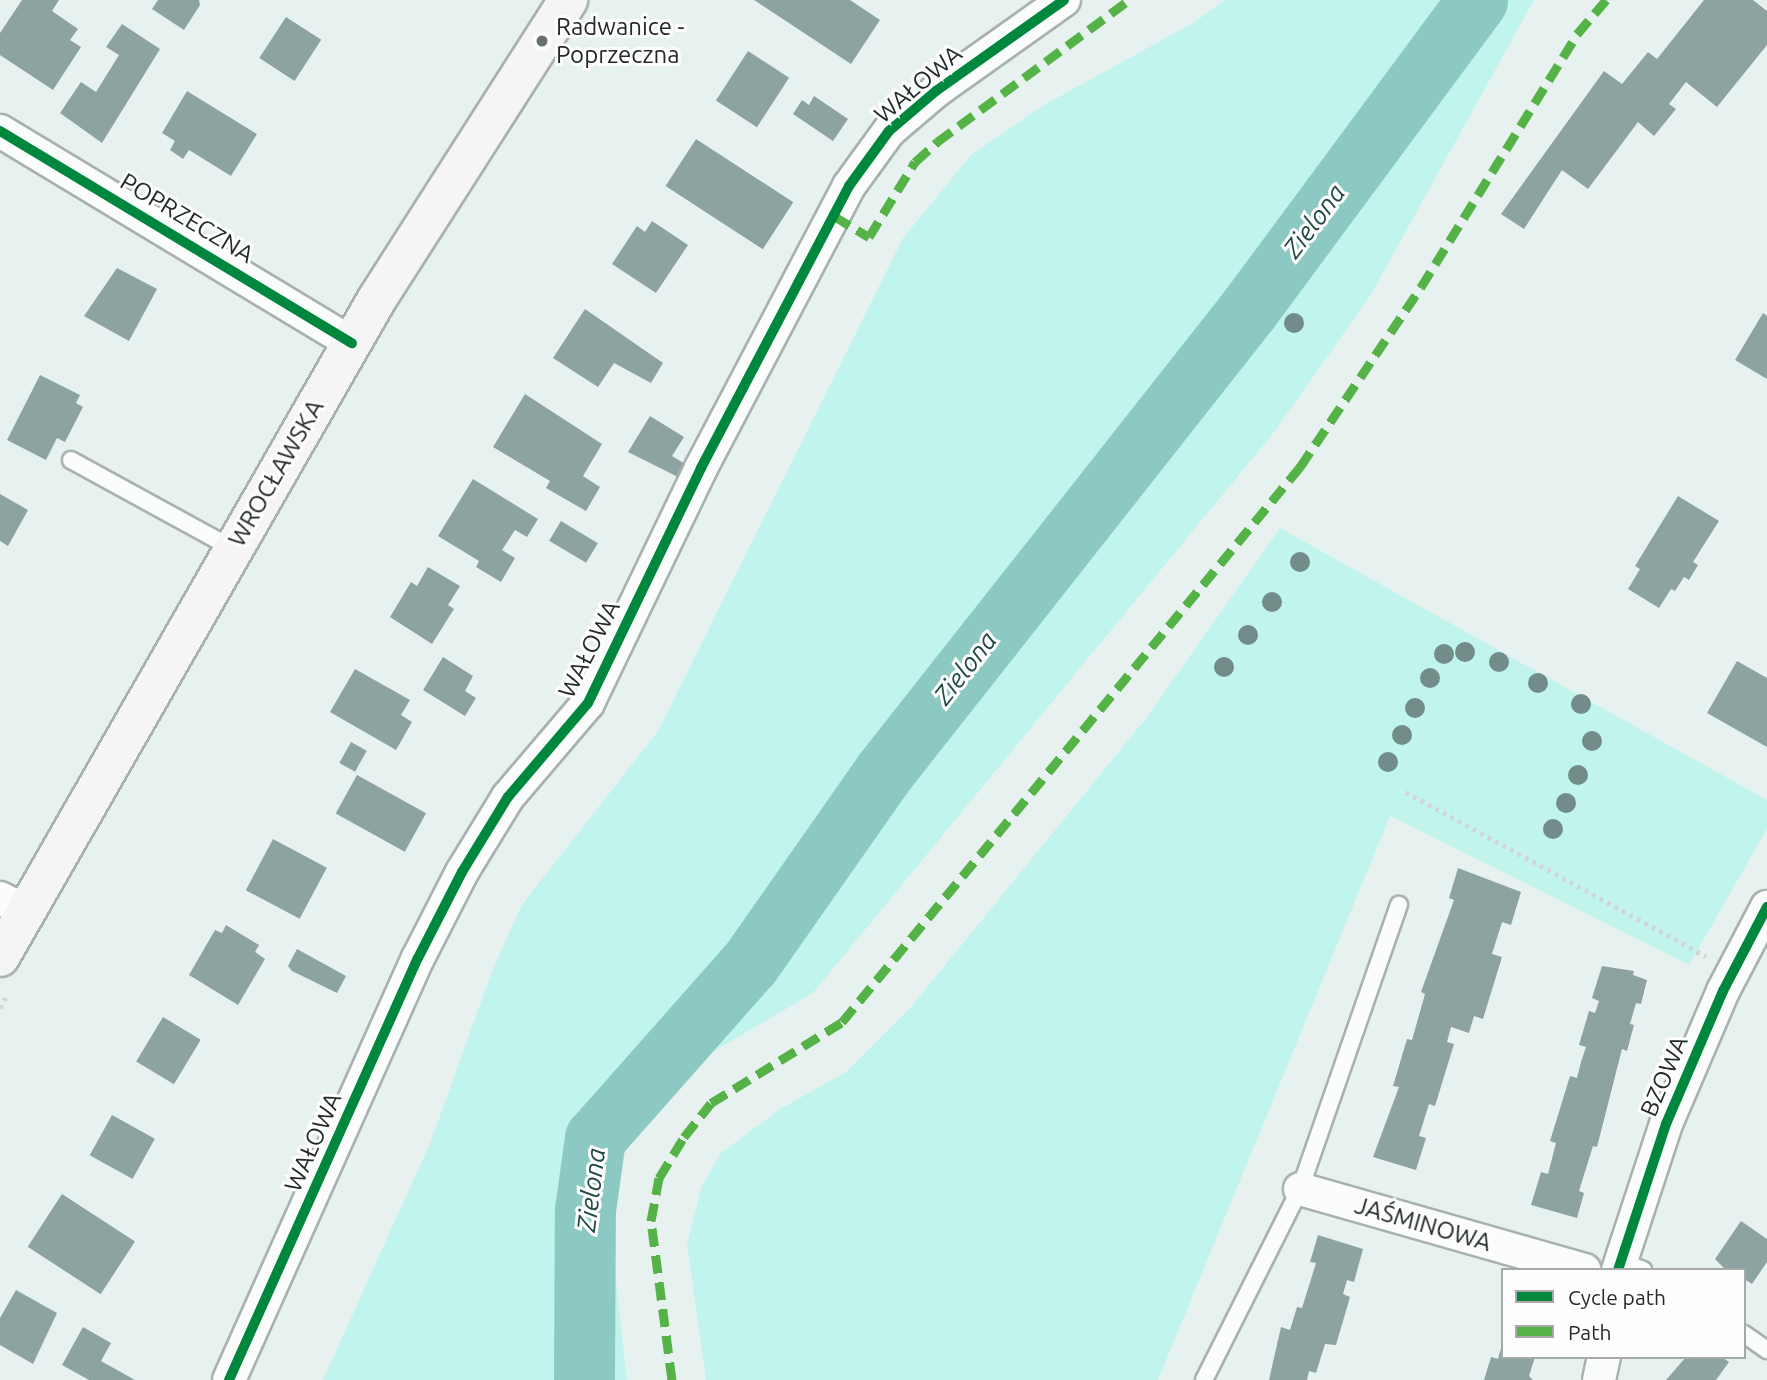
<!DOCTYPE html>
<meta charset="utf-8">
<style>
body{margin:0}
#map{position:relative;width:1767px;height:1380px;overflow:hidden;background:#e7f2f0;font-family:Ubuntu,sans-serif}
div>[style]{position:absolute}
.green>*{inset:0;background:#c2f4ee}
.river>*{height:61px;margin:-30.5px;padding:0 30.5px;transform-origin:30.5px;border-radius:30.5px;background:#8cc9c2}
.building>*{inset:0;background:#8da3a1;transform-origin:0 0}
.path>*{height:4.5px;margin-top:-2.25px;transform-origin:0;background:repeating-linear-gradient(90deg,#d3d5d5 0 3.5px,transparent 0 8.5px)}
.roads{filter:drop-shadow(2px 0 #a8b1af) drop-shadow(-2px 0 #a8b1af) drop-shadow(0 2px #a8b1af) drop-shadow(0 -2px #a8b1af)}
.service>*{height:16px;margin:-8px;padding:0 8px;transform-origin:8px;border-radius:8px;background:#fbfdfd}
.minor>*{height:32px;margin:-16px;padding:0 16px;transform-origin:16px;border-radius:16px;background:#fbfdfd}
.primary>*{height:38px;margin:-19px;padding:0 19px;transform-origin:19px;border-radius:19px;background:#f5f5f5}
.quiet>*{height:9px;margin-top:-4.5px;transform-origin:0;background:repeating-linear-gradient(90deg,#55b246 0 18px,transparent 0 27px)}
.cycleway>*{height:10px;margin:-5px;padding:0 5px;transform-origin:5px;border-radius:5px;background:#00873e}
.trees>*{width:20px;height:20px;margin:-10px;border-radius:50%;background:#718c89}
.dots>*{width:19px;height:19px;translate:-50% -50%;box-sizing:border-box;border:4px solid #fefefe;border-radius:50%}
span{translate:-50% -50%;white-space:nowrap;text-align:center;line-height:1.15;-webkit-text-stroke:6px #fefefe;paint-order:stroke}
.poi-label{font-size:24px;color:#232a29}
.left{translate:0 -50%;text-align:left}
.street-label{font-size:24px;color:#232a29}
.water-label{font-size:26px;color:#224945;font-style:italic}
.legend{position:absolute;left:1501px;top:1268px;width:245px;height:91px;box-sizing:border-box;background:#fefefe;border:2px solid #a6a9a9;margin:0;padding:9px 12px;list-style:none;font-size:21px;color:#232a29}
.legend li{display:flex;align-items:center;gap:14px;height:35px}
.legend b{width:35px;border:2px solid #a6a9a9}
</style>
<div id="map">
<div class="green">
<div style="clip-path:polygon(1225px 0,1534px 0,1370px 296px,1275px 431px,813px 993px,689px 1066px,652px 1100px,617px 1157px,609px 1216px,627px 1380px,323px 1380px,431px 1141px,492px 971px,521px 906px,658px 731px,903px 238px,971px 155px,1044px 105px,1193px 23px)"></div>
<div style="clip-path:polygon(1280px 528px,1767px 800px,1767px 829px,1689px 965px,1390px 816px,1158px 1380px,706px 1380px,687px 1244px,702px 1186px,721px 1153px,780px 1109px,846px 1072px,911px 1007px,1147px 717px)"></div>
</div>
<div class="river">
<div style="left:584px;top:1380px;width:170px;rotate:-89.7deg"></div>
<div style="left:585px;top:1210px;width:73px;rotate:-82.1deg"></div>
<div style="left:595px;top:1138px;width:234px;rotate:-48.5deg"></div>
<div style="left:750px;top:963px;width:232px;rotate:-55deg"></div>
<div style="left:883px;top:773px;width:590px;rotate:-51.75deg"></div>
<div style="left:1248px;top:310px;width:385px;rotate:-53.5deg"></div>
</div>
<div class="building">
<div style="clip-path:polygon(22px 0,59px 0,52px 11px,78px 29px,70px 40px,81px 47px,53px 90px,0 55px,0 33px)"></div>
<div style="clip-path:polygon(158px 0,199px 0,200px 5px,184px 30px,152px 9px)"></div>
<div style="clip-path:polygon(754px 0,850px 0,880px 20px,851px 64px)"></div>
<div style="clip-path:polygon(1704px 0,1753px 0,1767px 11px,1767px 45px,1717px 107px,1686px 82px,1669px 104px,1676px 109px,1654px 136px,1638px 122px,1588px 189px,1562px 170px,1524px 229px,1501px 214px,1604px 71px,1622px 84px,1648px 52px,1657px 59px)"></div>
<div style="left:286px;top:17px;width:42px;height:49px;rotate:33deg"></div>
<div style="clip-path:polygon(122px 24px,160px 49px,102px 143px,60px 113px,81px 82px,96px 92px,119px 55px,106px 47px)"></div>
<div style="left:748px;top:51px;width:49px;height:59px;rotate:33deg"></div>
<div style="clip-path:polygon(187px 91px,257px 134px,231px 176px,189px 150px,183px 159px,170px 150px,175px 141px,162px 133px)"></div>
<div style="clip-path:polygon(814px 96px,848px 119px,833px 141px,793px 114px,802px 100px,809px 105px)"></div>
<div style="left:696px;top:139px;width:116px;height:56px;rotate:33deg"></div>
<div style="clip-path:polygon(652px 221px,688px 245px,656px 293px,612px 264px,637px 226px,645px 232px)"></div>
<div style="clip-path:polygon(117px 268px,157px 289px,129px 341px,84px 316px)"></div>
<div style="clip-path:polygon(585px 309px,663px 363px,651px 383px,614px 363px,598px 387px,553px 358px)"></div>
<div style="clip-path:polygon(1763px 313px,1767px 316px,1767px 379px,1735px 360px)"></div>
<div style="clip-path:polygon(40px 375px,80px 395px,76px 403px,83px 407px,65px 442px,57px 438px,46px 460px,7px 440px)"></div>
<div style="clip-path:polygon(525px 394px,602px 444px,583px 476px,600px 487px,586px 511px,546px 488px,550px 481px,493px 447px)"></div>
<div style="clip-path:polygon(650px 416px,684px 437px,672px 456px,685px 464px,678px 477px,628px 452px)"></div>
<div style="clip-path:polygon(473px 479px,538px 519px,527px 537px,515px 530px,502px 550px,515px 558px,501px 582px,476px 567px,479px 561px,438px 536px)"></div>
<div style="clip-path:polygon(0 494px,28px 510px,8px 546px,0 541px)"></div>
<div style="clip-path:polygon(1678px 496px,1719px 521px,1693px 562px,1698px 565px,1689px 580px,1684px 577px,1675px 591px,1671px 589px,1659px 608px,1628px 589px,1640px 569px,1635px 566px)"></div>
<div style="left:561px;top:521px;width:43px;height:23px;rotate:31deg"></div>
<div style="clip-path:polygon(428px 567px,460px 586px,448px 605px,454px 609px,432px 644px,390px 617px,411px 582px,417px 586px)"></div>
<div style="clip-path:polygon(443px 657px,473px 676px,465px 691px,476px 698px,465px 716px,423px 690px)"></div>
<div style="clip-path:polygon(1737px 661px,1767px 678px,1767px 747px,1707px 713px)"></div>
<div style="clip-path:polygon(355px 669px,410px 700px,401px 715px,412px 722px,396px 750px,330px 712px)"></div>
<div style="left:351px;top:742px;width:18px;height:24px;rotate:29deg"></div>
<div style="left:357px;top:775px;width:79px;height:44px;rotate:29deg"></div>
<div style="left:273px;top:839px;width:61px;height:58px;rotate:28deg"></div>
<div style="clip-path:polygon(1458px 868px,1521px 892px,1511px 925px,1502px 922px,1492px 954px,1502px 957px,1483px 1019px,1474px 1016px,1469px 1033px,1451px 1027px,1447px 1042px,1454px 1044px,1435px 1106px,1429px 1104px,1419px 1136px,1426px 1138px,1416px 1170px,1373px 1157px,1399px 1087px,1393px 1086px,1407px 1039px,1412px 1040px,1425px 994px,1421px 992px,1454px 900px,1449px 898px)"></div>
<div style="clip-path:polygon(226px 925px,259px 945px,255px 952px,265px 959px,238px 1005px,189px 975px,215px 930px,222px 933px)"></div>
<div style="clip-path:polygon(297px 949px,346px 976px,337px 993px,292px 971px,288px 966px)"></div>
<div style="clip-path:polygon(1602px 966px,1634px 971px,1633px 975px,1647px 980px,1641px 1004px,1636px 1003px,1630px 1024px,1634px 1025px,1627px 1051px,1622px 1049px,1597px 1147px,1593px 1146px,1579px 1191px,1584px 1193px,1577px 1218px,1531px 1205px,1541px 1172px,1548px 1174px,1556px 1143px,1550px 1141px,1570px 1076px,1577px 1078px,1581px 1062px,1586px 1047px,1579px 1045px,1589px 1011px,1595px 1013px,1599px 1001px,1592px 998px)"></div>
<div style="left:163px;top:1017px;width:44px;height:52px;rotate:31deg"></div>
<div style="left:112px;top:1115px;width:49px;height:46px;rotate:29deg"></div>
<div style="left:62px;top:1194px;width:87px;height:63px;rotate:33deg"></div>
<div style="clip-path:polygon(1741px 1221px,1767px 1239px,1767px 1262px,1752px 1284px,1744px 1279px,1744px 1270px,1726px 1270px,1715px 1259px)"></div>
<div style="clip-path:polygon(1318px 1235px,1363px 1249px,1354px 1282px,1347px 1280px,1343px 1294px,1350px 1297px,1336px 1345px,1325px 1344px,1316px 1373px,1309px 1371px,1307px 1380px,1269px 1380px,1281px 1327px,1290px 1330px,1297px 1307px,1302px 1308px,1316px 1263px,1310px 1262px)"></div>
<div style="clip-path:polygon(16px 1290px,57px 1313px,33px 1364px,0 1345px,0 1318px)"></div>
<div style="clip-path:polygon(83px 1327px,111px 1343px,101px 1361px,135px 1380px,89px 1380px,62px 1365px)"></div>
<div style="clip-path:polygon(1502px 1345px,1503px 1357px,1535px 1357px,1529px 1376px,1533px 1380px,1484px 1380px,1491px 1357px,1498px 1359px)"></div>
<div style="clip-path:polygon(1686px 1357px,1722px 1357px,1729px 1362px,1716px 1380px,1666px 1380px)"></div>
</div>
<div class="path">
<div style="left:1406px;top:792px;width:342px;rotate:28.7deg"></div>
<div style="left:0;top:1008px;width:17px;rotate:-62deg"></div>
</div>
<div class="roads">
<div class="service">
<div style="left:71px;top:460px;width:183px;rotate:28.7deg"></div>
<div style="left:1620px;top:1261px;width:25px;rotate:21deg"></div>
<div style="left:1744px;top:1334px;width:28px;rotate:35deg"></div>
<div style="left:1204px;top:1380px;width:214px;rotate:-63.3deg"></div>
<div style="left:1300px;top:1189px;width:301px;rotate:-70.8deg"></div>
</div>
<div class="minor">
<div style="left:0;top:131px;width:411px;rotate:31.1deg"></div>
<div style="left:0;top:898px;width:29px;rotate:27deg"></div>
<div style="left:1300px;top:1189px;width:296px;rotate:15.9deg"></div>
<div style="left:1618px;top:1270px;width:154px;rotate:-71.8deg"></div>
<div style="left:1666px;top:1124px;width:145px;rotate:-66.8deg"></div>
<div style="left:1723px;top:991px;width:95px;rotate:-62.4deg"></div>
<div style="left:229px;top:1380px;width:462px;rotate:-65.9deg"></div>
<div style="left:418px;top:958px;width:97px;rotate:-62.9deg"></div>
<div style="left:462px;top:872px;width:88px;rotate:-58.5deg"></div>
<div style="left:508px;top:797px;width:123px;rotate:-49.6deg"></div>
<div style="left:588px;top:703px;width:261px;rotate:-64.3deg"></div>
<div style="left:701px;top:468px;width:318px;rotate:-62.3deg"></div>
<div style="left:849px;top:186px;width:68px;rotate:-54deg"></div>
<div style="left:889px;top:131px;width:62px;rotate:-40.4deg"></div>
<div style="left:936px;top:91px;width:157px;rotate:-35.4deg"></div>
<div style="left:1599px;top:1380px;width:24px;rotate:-78deg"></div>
</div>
<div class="primary">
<div style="left:0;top:957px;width:758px;rotate:-60.19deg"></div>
<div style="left:377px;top:299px;width:355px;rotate:-57.4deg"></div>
</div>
</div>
<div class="quiet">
<div style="left:834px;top:216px;width:41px;rotate:31deg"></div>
<div style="left:869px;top:237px;width:88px;rotate:-58.5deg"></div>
<div style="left:915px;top:162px;width:30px;rotate:-42deg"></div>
<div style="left:937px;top:142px;width:239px;rotate:-36.5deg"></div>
<div style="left:672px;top:1380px;width:160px;rotate:-97.5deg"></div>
<div style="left:651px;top:1221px;width:44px;rotate:-79.5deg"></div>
<div style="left:659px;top:1178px;width:48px;rotate:-58.6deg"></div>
<div style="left:684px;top:1137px;width:43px;rotate:-51.5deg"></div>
<div style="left:711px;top:1103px;width:154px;rotate:-31.7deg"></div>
<div style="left:842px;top:1022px;width:720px;rotate:-50.47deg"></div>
<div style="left:1300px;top:467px;width:217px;rotate:-56.1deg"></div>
<div style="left:1421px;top:287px;width:297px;rotate:-58.3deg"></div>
<div style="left:1577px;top:34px;width:45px;rotate:-49.5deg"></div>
</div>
<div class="cycleway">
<div style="left:0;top:131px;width:411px;rotate:31.1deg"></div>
<div style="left:1618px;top:1270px;width:154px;rotate:-71.8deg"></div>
<div style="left:1666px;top:1124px;width:145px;rotate:-66.8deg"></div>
<div style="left:1723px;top:991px;width:95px;rotate:-62.4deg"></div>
<div style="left:229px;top:1380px;width:462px;rotate:-65.9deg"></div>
<div style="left:418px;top:958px;width:97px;rotate:-62.9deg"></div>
<div style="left:462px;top:872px;width:88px;rotate:-58.5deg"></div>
<div style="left:508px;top:797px;width:123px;rotate:-49.6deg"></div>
<div style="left:588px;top:703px;width:261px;rotate:-64.3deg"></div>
<div style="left:701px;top:468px;width:318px;rotate:-62.3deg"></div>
<div style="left:849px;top:186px;width:68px;rotate:-54deg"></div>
<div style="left:889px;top:131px;width:62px;rotate:-40.4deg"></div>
<div style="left:936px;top:91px;width:157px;rotate:-35.4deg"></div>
</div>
<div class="trees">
<div style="left:1294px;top:323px"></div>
<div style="left:1300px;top:562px"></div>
<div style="left:1272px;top:602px"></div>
<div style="left:1248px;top:635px"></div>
<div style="left:1465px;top:652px"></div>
<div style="left:1444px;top:654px"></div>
<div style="left:1499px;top:662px"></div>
<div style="left:1224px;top:667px"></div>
<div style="left:1430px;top:678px"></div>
<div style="left:1538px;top:683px"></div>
<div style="left:1581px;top:704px"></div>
<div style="left:1415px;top:708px"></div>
<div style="left:1402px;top:735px"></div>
<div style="left:1592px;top:741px"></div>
<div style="left:1388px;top:762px"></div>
<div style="left:1578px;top:775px"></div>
<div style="left:1566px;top:803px"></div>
<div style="left:1553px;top:829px"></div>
</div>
<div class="dots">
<div style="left:542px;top:41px;background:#68706f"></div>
</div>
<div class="poi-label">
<span class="left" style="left:556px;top:41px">Radwanice -<br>Poprzeczna</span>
</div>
<div class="street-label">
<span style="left:918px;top:84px;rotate:-40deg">WAŁOWA</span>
<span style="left:187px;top:218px;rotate:31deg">POPRZECZNA</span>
<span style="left:276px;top:473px;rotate:-60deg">WROCŁAWSKA</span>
<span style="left:589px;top:649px;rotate:-63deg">WAŁOWA</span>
<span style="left:1664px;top:1076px;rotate:-67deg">BZOWA</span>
<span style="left:313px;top:1142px;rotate:-66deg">WAŁOWA</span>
<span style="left:1423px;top:1224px;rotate:16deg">JAŚMINOWA</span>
</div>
<div class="water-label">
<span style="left:1314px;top:221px;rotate:-53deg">Zielona</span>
<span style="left:965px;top:668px;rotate:-52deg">Zielona</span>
<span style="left:591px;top:1190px;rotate:-83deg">Zielona</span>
</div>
<ul class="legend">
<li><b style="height:9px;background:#00873e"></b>Cycle path</li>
<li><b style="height:9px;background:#55b246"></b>Path</li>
</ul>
</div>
